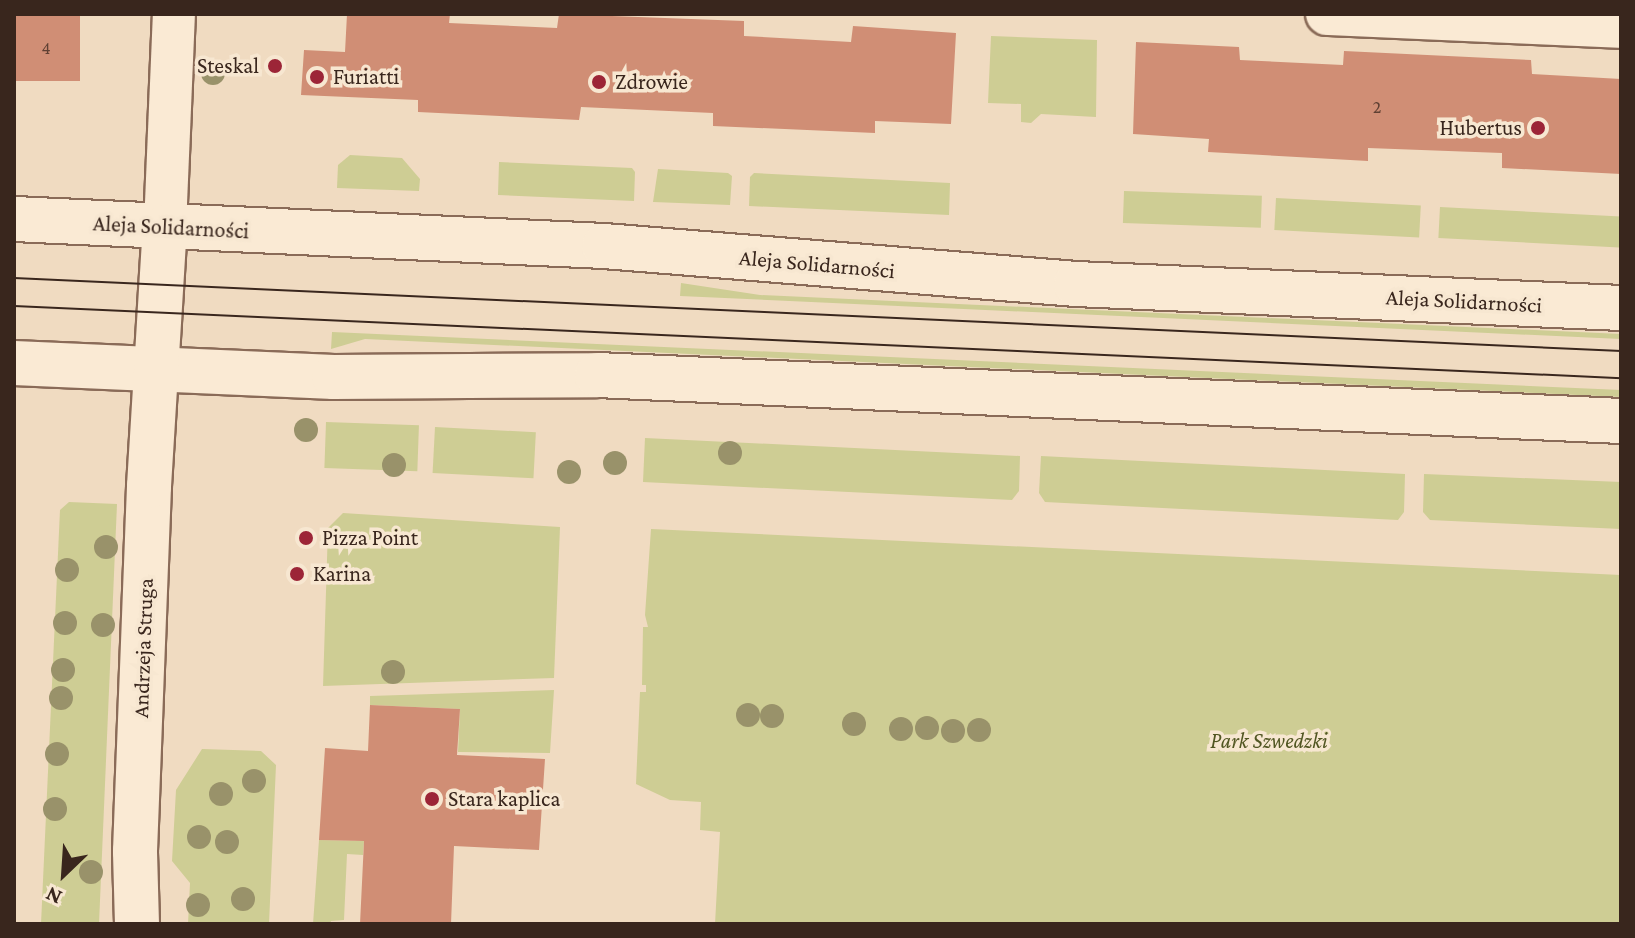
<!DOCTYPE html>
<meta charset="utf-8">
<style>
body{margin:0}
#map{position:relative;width:1635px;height:938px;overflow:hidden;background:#f0dbc1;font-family:"Crimson Pro",serif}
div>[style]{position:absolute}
.green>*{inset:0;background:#cecd94;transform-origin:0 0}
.building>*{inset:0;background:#d08e75;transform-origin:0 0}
.roads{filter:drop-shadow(2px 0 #8a6b58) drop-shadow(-2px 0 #8a6b58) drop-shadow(0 2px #8a6b58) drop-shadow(0 -2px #8a6b58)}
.minor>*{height:42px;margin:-21px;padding:0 21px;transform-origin:21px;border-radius:21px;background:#faead4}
.tertiary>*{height:44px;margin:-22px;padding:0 22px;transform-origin:22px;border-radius:22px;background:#faead4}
.tram>*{height:2px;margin:-1px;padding:0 1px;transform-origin:1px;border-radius:1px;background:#39261d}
.trees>*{width:24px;height:24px;margin:-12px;border-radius:50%;background:#99926a}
.dots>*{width:22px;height:22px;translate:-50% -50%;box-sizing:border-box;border:4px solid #f7e7d1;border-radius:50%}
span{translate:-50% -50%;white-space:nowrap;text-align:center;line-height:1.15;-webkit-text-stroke:7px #f7e7d1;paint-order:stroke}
.number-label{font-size:18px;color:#5f4033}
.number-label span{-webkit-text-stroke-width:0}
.poi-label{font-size:22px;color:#39261d}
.right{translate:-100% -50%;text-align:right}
.left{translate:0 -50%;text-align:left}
.street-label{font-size:22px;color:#39261d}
.park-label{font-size:22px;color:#515622;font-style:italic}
.frame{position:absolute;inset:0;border:16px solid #39261d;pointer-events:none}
.north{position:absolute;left:24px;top:834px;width:80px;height:80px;-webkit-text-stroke:6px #f7e7d1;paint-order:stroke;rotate:205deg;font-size:22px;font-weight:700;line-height:32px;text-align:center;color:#39261d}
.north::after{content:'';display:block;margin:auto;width:28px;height:36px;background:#39261d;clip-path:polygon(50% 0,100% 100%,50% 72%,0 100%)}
</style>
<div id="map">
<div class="green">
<div style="clip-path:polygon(991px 36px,1097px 40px,1096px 117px,1041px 114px,1031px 123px,1021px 122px,1021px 104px,988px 103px)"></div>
<div style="clip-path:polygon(350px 155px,402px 158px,420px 179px,419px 191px,337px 188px,338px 165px)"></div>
<div style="clip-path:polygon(499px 162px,632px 168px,635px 172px,634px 201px,498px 195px)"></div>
<div style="clip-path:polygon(658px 169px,728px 173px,732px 176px,730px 205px,653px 202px)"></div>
<div style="clip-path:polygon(754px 173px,950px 183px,949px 215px,749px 206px,750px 177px)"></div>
<div style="left:1124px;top:191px;width:138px;height:32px;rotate:2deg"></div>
<div style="left:1276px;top:198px;width:145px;height:32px;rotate:3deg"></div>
<div style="left:1440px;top:207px;width:181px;height:31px;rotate:3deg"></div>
<div style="clip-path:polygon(681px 283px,760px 295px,1621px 334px,1621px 339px,680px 296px)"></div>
<div style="clip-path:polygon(332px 332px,1621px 390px,1621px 397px,365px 339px,331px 349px)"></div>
<div style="left:326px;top:422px;width:93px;height:46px;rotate:2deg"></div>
<div style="left:435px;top:427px;width:101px;height:46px;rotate:3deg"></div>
<div style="clip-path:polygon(645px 438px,1020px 456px,1019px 491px,1012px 500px,643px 482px)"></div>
<div style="clip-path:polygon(1041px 456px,1405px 474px,1404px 512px,1398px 520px,1045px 502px,1039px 493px)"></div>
<div style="clip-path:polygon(1424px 474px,1621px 482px,1621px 529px,1430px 520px,1423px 512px)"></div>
<div style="clip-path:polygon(69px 502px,117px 504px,99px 924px,41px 924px,60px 510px)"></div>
<div style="clip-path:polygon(343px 513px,560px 527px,554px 678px,323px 686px,328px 528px)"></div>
<div style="clip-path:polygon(651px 529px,1621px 575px,1621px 924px,715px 924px,720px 832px,700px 830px,701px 802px,670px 800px,636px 784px,640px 692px,646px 692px,646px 685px,642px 685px,643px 627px,648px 627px,645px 615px)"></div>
<div style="clip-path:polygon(554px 690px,550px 753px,458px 752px,460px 709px,370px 705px,370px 696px)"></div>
<div style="clip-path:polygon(202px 749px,261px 751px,276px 765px,269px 924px,188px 924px,190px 883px,172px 861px,176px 790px)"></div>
<div style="clip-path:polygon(319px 840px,364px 841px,363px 855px,347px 854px,344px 920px,331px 921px,330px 924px,313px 924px)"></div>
</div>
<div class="building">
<div style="left:14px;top:14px;width:66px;height:67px"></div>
<div style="clip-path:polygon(347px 14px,450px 14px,449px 23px,557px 28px,559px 14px,744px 21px,744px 36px,851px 42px,853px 26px,956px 33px,951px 124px,875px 121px,875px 133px,713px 126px,713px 113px,581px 107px,579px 120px,418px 112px,418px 100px,301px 95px,304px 50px,345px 52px)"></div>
<div style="clip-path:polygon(1136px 42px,1239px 47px,1240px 60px,1343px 65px,1344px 51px,1531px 60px,1532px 74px,1621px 79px,1621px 174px,1502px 168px,1502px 153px,1368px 148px,1368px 161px,1208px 152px,1209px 139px,1133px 134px)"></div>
<div style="clip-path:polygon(370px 705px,460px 709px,457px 755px,545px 759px,539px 850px,454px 846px,451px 924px,360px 924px,364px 841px,319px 840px,325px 748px,368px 751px)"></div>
</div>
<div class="roads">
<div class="minor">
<div style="left:1327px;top:14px;width:294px;rotate:2.5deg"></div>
<div style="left:165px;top:227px;width:213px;rotate:-87.6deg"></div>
</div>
<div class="tertiary">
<div style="left:14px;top:219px;width:591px;rotate:2.62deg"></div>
<div style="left:604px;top:246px;width:474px;rotate:4.6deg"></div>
<div style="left:1076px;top:284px;width:546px;rotate:2.52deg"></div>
<div style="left:14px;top:363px;width:320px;rotate:2.5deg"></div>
<div style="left:334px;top:377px;width:263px;rotate:-0.4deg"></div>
<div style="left:597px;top:375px;width:1025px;rotate:2.57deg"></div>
<div style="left:137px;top:924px;width:73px;rotate:-91.6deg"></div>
<div style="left:135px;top:851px;width:365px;rotate:-87.8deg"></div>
<div style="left:149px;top:486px;width:259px;rotate:-86.5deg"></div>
</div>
</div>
<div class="tram">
<div style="left:14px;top:278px;width:1609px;rotate:2.6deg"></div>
<div style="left:14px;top:306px;width:1609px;rotate:2.57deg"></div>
</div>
<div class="trees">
<div style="left:213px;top:73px"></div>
<div style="left:306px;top:430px"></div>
<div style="left:730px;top:453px"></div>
<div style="left:615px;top:463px"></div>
<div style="left:394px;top:465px"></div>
<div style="left:569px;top:472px"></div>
<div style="left:106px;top:547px"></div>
<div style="left:67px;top:570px"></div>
<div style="left:65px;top:623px"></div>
<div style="left:103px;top:625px"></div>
<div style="left:63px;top:670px"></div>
<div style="left:393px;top:672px"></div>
<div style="left:61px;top:698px"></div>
<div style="left:748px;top:715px"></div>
<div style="left:772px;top:716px"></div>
<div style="left:854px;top:724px"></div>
<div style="left:927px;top:728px"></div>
<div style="left:901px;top:729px"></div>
<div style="left:979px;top:730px"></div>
<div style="left:953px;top:731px"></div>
<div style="left:57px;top:754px"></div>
<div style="left:254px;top:781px"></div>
<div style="left:221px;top:794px"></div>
<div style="left:55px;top:809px"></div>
<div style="left:199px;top:837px"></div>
<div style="left:227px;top:842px"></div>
<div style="left:91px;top:872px"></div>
<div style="left:243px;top:899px"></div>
<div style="left:198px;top:905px"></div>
</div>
<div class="dots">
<div style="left:275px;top:66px;background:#9c2537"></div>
<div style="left:317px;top:77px;background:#9c2537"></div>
<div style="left:599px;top:82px;background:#9c2537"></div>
<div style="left:1538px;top:128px;background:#9c2537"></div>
<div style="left:306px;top:538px;background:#9c2537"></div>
<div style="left:297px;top:574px;background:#9c2537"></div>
<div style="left:432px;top:799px;background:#9c2537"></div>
</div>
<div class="number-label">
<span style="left:46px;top:48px">4</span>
<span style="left:1377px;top:107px">2</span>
</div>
<div class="poi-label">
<span class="right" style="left:259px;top:66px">Steskal</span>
<span class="left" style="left:333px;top:77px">Furiatti</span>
<span class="left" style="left:615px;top:82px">Zdrowie</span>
<span class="right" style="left:1522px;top:128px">Hubertus</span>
<span class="left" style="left:322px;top:538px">Pizza Point</span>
<span class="left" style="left:313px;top:574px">Karina</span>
<span class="left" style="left:448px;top:799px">Stara kaplica</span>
</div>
<div class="street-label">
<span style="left:171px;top:227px;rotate:3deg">Aleja Solidarności</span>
<span style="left:817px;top:264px;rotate:5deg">Aleja Solidarności</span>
<span style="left:1464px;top:301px;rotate:3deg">Aleja Solidarności</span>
<span style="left:143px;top:648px;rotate:-88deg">Andrzeja Struga</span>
</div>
<div class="park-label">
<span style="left:1269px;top:741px">Park Szwedzki</span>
</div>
<div class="frame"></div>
<div class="north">N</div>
</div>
